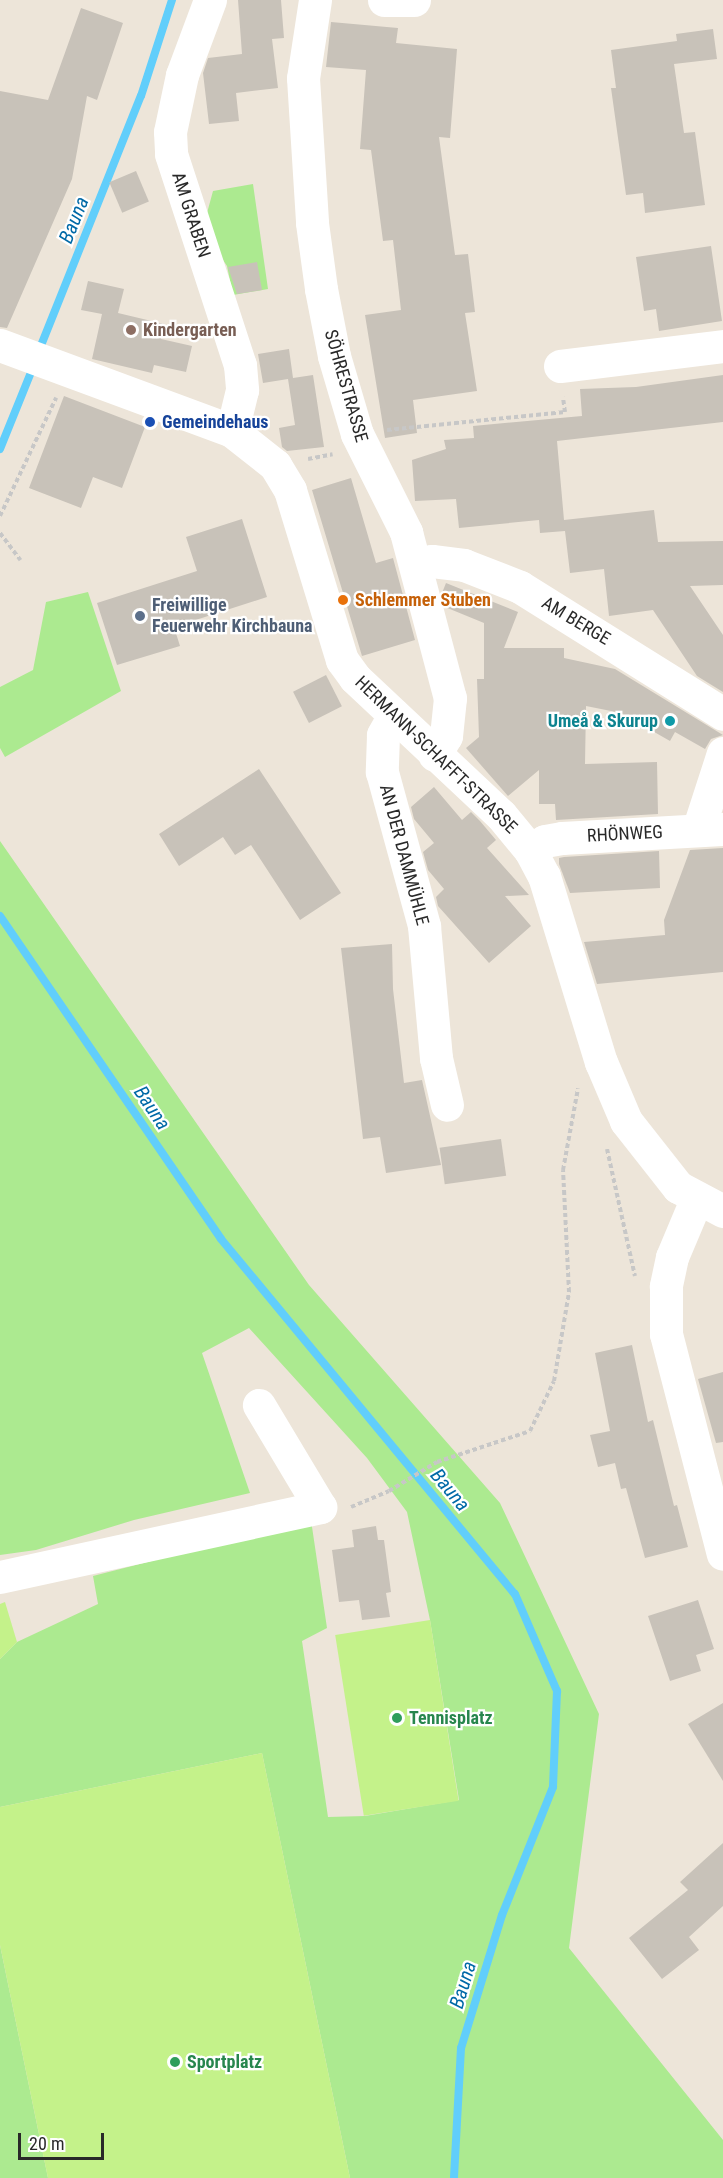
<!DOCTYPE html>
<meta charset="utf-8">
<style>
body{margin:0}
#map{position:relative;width:723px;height:2178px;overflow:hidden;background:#ede5d9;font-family:"Roboto Condensed",sans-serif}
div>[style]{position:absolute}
.green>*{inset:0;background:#acea90}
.pitch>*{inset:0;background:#c4f28a;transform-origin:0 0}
.stream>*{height:8px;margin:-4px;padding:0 4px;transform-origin:4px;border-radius:4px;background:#61cefb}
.building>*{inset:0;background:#c8c2b9;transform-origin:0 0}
.path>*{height:4px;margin-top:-2px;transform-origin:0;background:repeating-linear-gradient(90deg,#c7c7c7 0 4.5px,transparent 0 7.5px)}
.minor>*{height:33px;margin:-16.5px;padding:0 16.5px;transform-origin:16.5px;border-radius:16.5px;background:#fff}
.dots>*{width:16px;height:16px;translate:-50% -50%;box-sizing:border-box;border:3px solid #fff;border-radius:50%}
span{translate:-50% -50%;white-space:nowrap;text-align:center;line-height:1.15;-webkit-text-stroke:4.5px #fff;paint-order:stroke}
.street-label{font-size:18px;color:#292929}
.education-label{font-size:18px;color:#785e54;font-weight:700}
.left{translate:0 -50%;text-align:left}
.transit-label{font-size:18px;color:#164399;font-weight:700}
.food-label{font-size:18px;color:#c56008;font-weight:700}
.service-label{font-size:18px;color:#4e5e75;font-weight:700}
.culture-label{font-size:18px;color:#0d838f;font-weight:700}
.right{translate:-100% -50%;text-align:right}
.leisure-label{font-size:18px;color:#27864d;font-weight:700}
.water-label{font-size:20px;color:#0069a7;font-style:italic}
.scale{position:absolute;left:18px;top:2133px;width:86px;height:27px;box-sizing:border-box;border:3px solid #292929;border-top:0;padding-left:8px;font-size:18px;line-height:21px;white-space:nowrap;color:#292929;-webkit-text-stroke:4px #fff;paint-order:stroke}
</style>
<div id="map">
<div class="green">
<div style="clip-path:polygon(253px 184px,268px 289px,233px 295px,227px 266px,215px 248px,207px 213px,213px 191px)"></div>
<div style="clip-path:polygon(88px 592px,121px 691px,5px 757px,0 748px,0 687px,33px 670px,46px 602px)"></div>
<div style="clip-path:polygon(0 841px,309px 1285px,500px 1503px,599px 1714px,569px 1948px,723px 2140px,723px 2178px,350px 2178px,262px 1753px,0 1807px,0 1659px,17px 1642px,98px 1604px,93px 1576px,311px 1520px,327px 1628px,302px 1641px,328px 1817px,365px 1816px,459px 1800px,430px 1620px,407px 1512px,367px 1458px,249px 1328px,202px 1353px,250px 1493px,134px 1520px,36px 1550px,0 1555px)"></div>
<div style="clip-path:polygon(0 1945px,48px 2178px,0 2178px)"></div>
</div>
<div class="pitch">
<div style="clip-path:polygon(5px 1602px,17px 1642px,0 1659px,0 1604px)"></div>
<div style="left:430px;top:1620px;width:183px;height:96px;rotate:81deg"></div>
<div style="clip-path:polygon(262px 1753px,350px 2178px,48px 2178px,0 1945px,0 1807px)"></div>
</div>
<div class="stream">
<div style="left:38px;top:353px;width:277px;rotate:-68.2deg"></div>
<div style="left:141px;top:96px;width:101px;rotate:-72.1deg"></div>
<div style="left:0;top:449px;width:91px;rotate:-68deg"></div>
<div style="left:0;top:916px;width:391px;rotate:55.6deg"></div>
<div style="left:221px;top:1239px;width:461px;rotate:50.4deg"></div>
<div style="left:515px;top:1594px;width:106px;rotate:66.6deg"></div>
<div style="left:557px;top:1691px;width:96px;rotate:92.4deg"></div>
<div style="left:553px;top:1787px;width:138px;rotate:111.7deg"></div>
<div style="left:502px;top:1915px;width:139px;rotate:107.1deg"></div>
<div style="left:461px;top:2048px;width:130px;rotate:93.1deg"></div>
</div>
<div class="building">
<div style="clip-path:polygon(238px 0,281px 0,284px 38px,272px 39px,278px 88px,236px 93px,239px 121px,209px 124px,203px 73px,208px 58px,242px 54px)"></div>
<div style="clip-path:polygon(81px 8px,123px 23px,97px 100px,87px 96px,72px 179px,7px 328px,0 327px,0 91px,48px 100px)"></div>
<div style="clip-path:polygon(331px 22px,398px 28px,396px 43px,457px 49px,450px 138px,439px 137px,455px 255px,468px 254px,475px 312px,465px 313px,477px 391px,413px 400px,417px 433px,385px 438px,365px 315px,401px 310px,393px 240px,383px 241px,371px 150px,360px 149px,366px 70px,326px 67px)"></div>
<div style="clip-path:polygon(713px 29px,717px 59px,674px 64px,684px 133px,695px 132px,705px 205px,645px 213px,643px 193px,626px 195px,611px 88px,616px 88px,611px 50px,677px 41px,676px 34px)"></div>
<div style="left:136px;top:171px;width:33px;height:29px;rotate:67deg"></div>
<div style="clip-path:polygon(711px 246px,722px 321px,659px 331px,656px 309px,644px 311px,636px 257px)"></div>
<div style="clip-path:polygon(257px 262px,262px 290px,237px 294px,228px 267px)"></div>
<div style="clip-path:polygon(88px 281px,124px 289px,118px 313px,164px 324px,161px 339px,192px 346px,186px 372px,154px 365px,152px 373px,92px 359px,102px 314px,81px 310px)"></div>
<div style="clip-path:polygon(289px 349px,293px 378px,313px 375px,324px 447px,287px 451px,282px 447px,279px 428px,295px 425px,288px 379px,263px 383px,258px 354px)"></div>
<div style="clip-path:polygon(723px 375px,723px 422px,557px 441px,564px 520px,654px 510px,658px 542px,723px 541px,723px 585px,690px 586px,723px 635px,723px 692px,697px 676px,653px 610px,609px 616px,604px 569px,570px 573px,565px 531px,540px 533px,539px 520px,459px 528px,456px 499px,415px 501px,412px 460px,446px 449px,444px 440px,474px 438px,473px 426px,582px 416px,580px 389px,636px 387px)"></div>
<div style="clip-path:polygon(64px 396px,145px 427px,122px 488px,93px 477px,81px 508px,29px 488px)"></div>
<div style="clip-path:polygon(351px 478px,376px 563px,393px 558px,415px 640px,362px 656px,312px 490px)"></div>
<div style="clip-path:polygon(242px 519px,267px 597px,174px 627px,180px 646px,117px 665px,97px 603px,197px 571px,186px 537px)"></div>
<div style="clip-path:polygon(446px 583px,518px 612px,504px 648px,564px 648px,564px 658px,615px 669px,723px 735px,711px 739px,705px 749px,675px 732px,670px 741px,621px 713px,586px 706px,585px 764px,657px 762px,658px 814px,556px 820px,555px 804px,539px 804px,539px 770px,508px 796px,466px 748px,479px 737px,477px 679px,484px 679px,484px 623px,445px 607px,442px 593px)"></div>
<div style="left:326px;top:675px;width:35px;height:37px;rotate:63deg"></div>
<div style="clip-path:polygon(259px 769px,341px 893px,300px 920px,251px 845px,235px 855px,223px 837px,179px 866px,159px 834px)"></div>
<div style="clip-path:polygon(434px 787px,462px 820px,471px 812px,480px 821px,496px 840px,487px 848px,529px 895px,505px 896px,531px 926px,489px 963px,438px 906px,436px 897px,444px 889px,428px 870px,423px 852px,434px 843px,414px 819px,411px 807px)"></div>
<div style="clip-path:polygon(723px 848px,723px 972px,597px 984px,584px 942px,665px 935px,664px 920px,690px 850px)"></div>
<div style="clip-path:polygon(659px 851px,660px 888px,570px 893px,559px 864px,559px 858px,564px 857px)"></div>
<div style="clip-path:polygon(392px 944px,393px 989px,404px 1083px,422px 1080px,441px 1165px,386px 1173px,380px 1137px,363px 1139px,341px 948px)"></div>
<div style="left:501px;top:1139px;width:37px;height:62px;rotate:82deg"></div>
<div style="clip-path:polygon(632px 1345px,648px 1422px,653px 1420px,674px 1506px,677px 1505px,688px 1547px,645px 1558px,626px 1488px,621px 1489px,615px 1463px,598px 1467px,590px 1435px,610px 1431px,595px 1353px)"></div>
<div style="clip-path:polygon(723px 1372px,723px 1442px,716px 1443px,698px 1379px)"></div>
<div style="clip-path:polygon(376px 1526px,378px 1540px,384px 1540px,391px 1592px,386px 1593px,390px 1617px,362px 1620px,359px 1600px,339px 1602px,332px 1550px,354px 1547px,352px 1530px)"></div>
<div style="clip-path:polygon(698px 1600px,714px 1649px,696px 1655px,701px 1671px,670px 1681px,648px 1616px)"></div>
<div style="clip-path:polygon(723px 1703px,723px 1781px,688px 1724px)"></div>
<div style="clip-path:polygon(723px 1843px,723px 1906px,689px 1937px,699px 1950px,662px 1979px,629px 1938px,688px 1890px,680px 1882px)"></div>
</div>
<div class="path">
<div style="left:387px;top:430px;width:179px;rotate:-5.8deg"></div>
<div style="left:565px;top:412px;width:15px;rotate:-98deg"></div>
<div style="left:308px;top:459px;width:25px;rotate:-11deg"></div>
<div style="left:0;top:516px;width:131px;rotate:-64.6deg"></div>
<div style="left:0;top:533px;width:34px;rotate:53deg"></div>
<div style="left:607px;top:1149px;width:130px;rotate:77.6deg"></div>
<div style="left:351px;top:1507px;width:41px;rotate:-22.8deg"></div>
<div style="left:389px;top:1491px;width:56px;rotate:-31.1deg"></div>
<div style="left:437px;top:1462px;width:98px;rotate:-18.4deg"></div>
<div style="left:530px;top:1431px;width:55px;rotate:-64.4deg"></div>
<div style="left:554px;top:1381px;width:90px;rotate:-80.4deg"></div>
<div style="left:569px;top:1292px;width:122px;rotate:-92.8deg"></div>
<div style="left:563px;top:1170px;width:83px;rotate:-79.6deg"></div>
</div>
<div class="minor">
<div style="left:210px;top:0;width:80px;rotate:110.5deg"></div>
<div style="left:182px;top:75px;width:58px;rotate:101.9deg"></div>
<div style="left:170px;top:132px;width:22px;rotate:87deg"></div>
<div style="left:171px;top:154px;width:222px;rotate:71.9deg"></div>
<div style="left:240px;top:365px;width:25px;rotate:85deg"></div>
<div style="left:242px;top:390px;width:42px;rotate:103.7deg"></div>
<div style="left:315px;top:0;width:79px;rotate:98.7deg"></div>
<div style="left:303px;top:78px;width:145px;rotate:86.4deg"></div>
<div style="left:312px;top:223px;width:67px;rotate:82.2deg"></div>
<div style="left:321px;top:289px;width:68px;rotate:79deg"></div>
<div style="left:334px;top:356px;width:81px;rotate:73.6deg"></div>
<div style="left:357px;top:434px;width:110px;rotate:63.4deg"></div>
<div style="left:406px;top:532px;width:172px;rotate:75.2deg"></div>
<div style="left:450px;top:698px;width:38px;rotate:96deg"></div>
<div style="left:446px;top:736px;width:22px;rotate:122deg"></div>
<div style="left:384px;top:0;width:30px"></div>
<div style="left:0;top:345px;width:247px;rotate:20.3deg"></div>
<div style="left:232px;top:431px;width:55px;rotate:38.3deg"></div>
<div style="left:275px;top:465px;width:29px;rotate:59deg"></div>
<div style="left:290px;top:490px;width:178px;rotate:73deg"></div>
<div style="left:342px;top:660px;width:22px;rotate:54deg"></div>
<div style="left:355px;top:678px;width:200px;rotate:43.2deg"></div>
<div style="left:501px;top:815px;width:45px;rotate:50.4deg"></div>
<div style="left:530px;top:850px;width:30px;rotate:62deg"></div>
<div style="left:544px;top:876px;width:195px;rotate:73deg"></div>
<div style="left:601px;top:1062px;width:64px;rotate:67deg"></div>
<div style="left:626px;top:1121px;width:84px;rotate:51.8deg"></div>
<div style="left:678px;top:1187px;width:51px;rotate:28.1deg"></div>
<div style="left:560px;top:366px;width:164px;rotate:-7deg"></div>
<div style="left:416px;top:564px;width:16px;rotate:-11deg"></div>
<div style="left:432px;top:561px;width:32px;rotate:7deg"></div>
<div style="left:464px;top:565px;width:60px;rotate:21.4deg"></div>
<div style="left:520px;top:587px;width:239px;rotate:32deg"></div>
<div style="left:394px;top:715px;width:23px;rotate:119deg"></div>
<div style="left:383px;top:735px;width:37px;rotate:92deg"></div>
<div style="left:382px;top:772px;width:160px;rotate:74.7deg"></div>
<div style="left:424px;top:926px;width:133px;rotate:84.8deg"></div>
<div style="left:436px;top:1058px;width:48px;rotate:76.8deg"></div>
<div style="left:698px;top:830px;width:81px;rotate:-72deg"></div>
<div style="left:530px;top:850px;width:17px;rotate:-31deg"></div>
<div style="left:545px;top:841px;width:17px;rotate:-10deg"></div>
<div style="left:562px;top:838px;width:161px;rotate:-3.2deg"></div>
<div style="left:696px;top:1200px;width:62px;rotate:112.8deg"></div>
<div style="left:672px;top:1257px;width:30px;rotate:102deg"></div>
<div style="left:666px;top:1286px;width:48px;rotate:90deg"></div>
<div style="left:666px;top:1334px;width:227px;rotate:75.5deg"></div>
<div style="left:0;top:1577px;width:328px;rotate:-12.3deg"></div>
<div style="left:320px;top:1507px;width:119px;rotate:-120.9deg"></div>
</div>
<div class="dots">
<div style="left:131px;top:330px;background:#8d6e63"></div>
<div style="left:150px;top:422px;background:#1a4fb4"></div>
<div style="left:343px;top:600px;background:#e8710a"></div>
<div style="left:140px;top:616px;background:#5c6f8a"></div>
<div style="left:670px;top:721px;background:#0f9aa8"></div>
<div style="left:397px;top:1718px;background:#2e9e5b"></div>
<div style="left:175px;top:2062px;background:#2e9e5b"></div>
</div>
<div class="street-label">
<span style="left:191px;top:215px;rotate:72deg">AM GRABEN</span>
<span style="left:346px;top:386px;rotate:74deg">SÖHRESTRASSE</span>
<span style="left:576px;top:621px;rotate:31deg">AM BERGE</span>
<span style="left:436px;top:755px;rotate:44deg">HERMANN-SCHAFFT-STRASSE</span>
<span style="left:625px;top:834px;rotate:-3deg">RHÖNWEG</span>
<span style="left:404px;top:855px;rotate:75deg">AN DER DAMMÜHLE</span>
</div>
<div class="education-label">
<span class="left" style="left:143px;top:330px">Kindergarten</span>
</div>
<div class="transit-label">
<span class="left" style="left:162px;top:422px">Gemeindehaus</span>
</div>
<div class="food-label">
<span class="left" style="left:355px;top:600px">Schlemmer Stuben</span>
</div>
<div class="service-label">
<span class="left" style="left:152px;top:616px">Freiwillige<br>Feuerwehr Kirchbauna</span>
</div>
<div class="culture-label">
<span class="right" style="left:658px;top:721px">Umeå &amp; Skurup</span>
</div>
<div class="leisure-label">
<span class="left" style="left:409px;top:1718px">Tennisplatz</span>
<span class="left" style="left:187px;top:2062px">Sportplatz</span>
</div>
<div class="water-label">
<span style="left:74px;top:220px;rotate:-68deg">Bauna</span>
<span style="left:152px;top:1108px;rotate:56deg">Bauna</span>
<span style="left:450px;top:1490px;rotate:50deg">Bauna</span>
<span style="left:463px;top:1985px;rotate:-73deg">Bauna</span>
</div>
<div class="scale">20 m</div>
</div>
